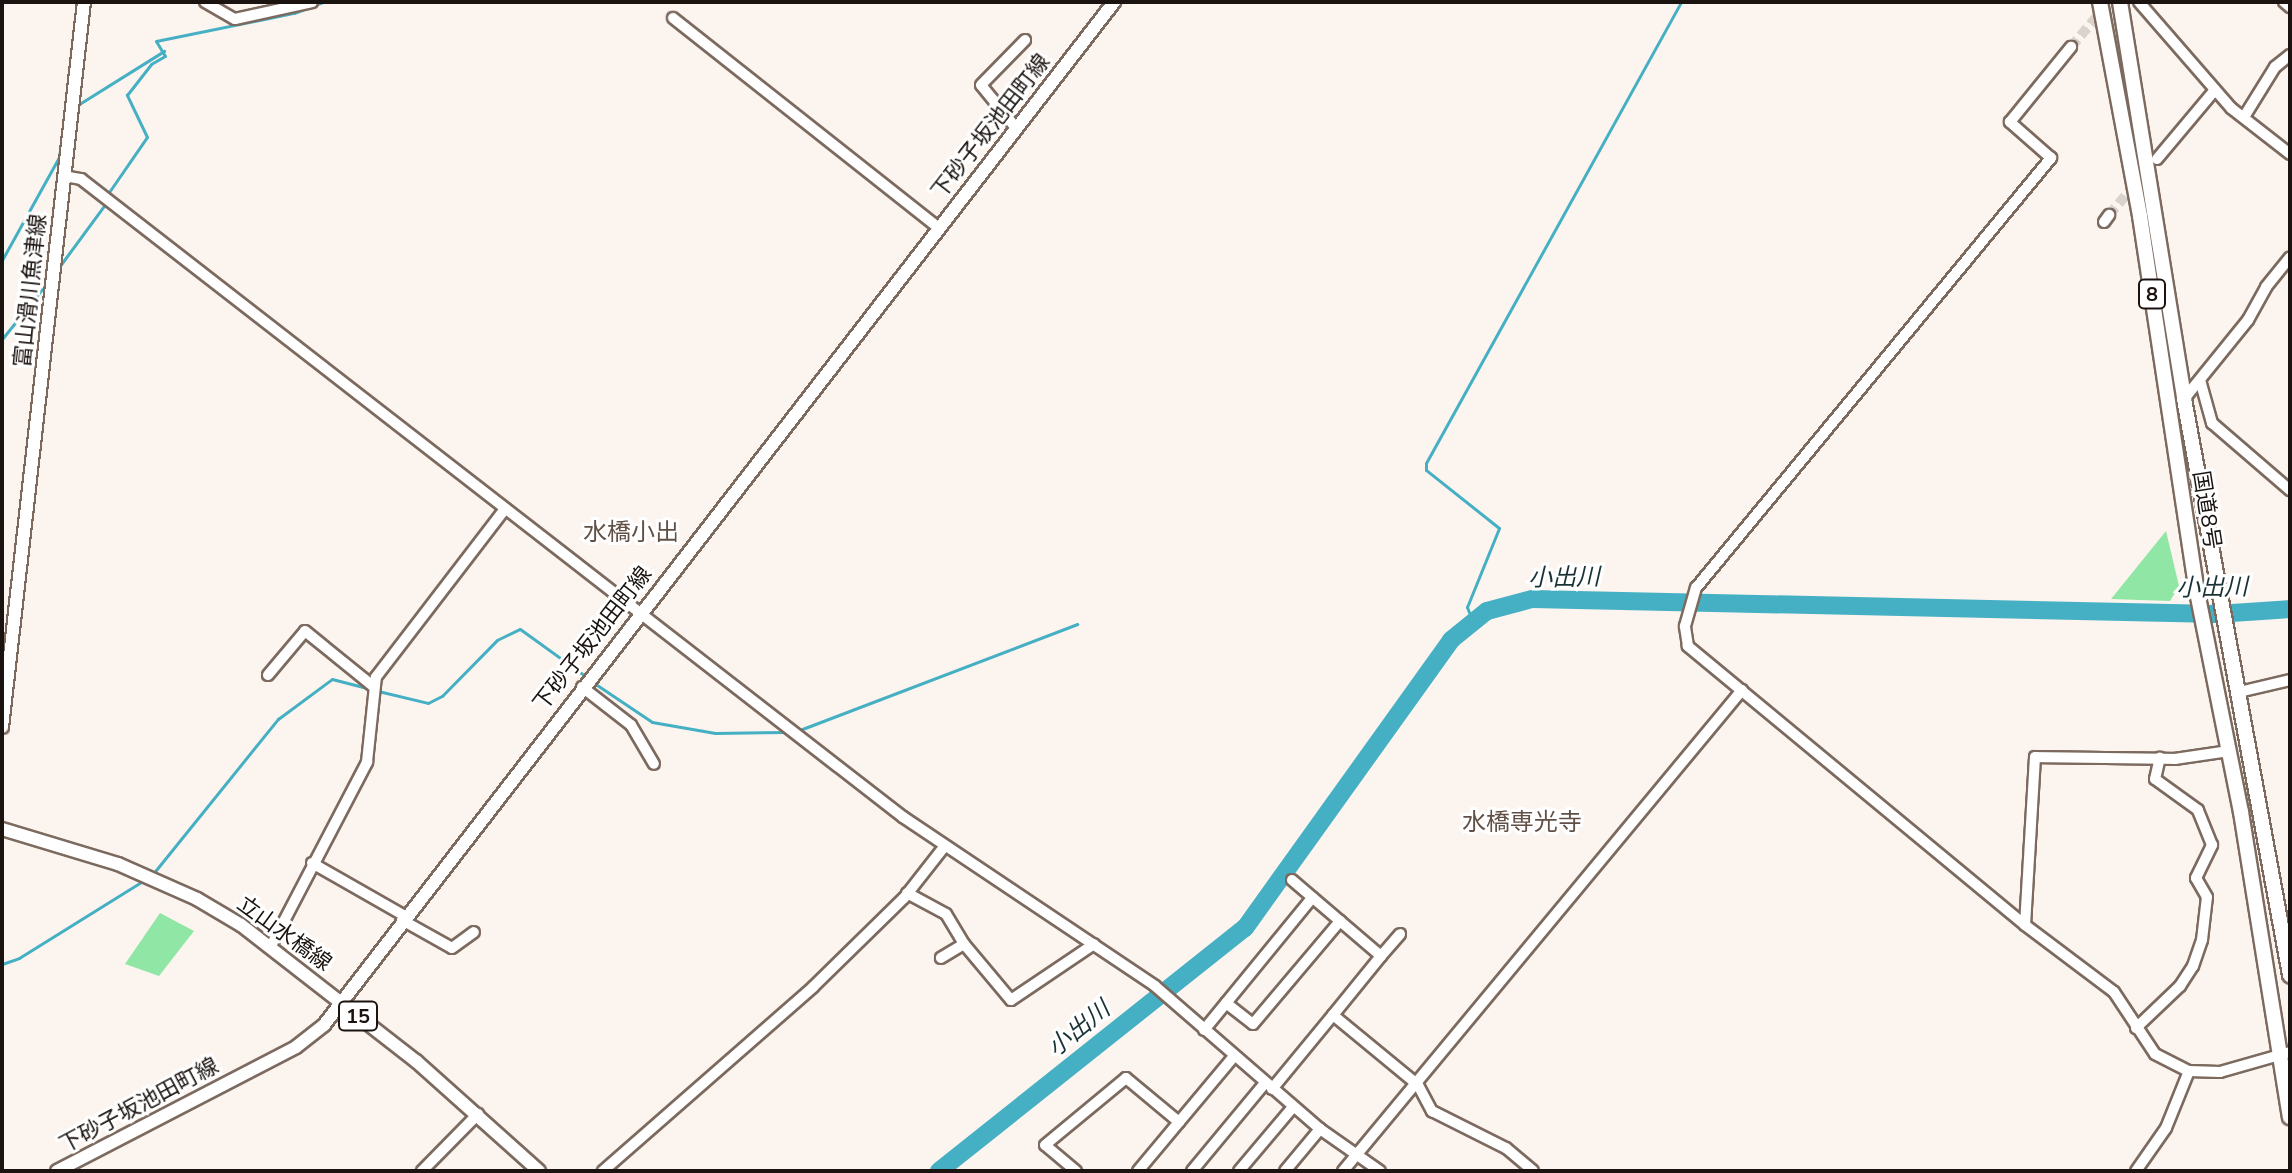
<!DOCTYPE html>
<meta charset="utf-8">
<style>
body{margin:0}
#map{position:relative;width:2292px;height:1173px;overflow:hidden;background:#fcf4ef;font-family:"Nunito Sans","Noto Sans JP",sans-serif}
div>[style]{position:absolute}
.green>*{inset:0;background:#90e6a5}
.stream>*{height:3px;margin:-1.5px;padding:0 1.5px;transform-origin:1.5px;border-radius:1.5px;background:#45b0c3}
.river>*{height:18px;margin:-9px;padding:0 9px;transform-origin:9px;border-radius:9px;background:#45b0c3}
.minor-tunnel>*{height:10px;margin-top:-5px;transform-origin:0;background:repeating-linear-gradient(90deg,#dad2cd 0 10px,transparent 0 15px)}
.roads{filter:drop-shadow(2px 0 #7c6a5f) drop-shadow(-2px 0 #7c6a5f) drop-shadow(0 2px #7c6a5f) drop-shadow(0 -2px #7c6a5f)}
.minor>*{height:10px;margin:-5px;padding:0 5px;transform-origin:5px;border-radius:5px;background:#fff}
.major>*{height:12px;margin:-6px;padding:0 6px;transform-origin:6px;border-radius:6px;background:#fff}
.highway>*{height:14px;margin:-7px;padding:0 7px;transform-origin:7px;border-radius:7px;background:#fff}
span{translate:-50% -50%;white-space:nowrap;text-align:center;line-height:1.15;-webkit-text-stroke:6px #fff;paint-order:stroke}
.shield-label span{padding:2px 6px;background:#fff;border:2px solid;border-radius:6px;-webkit-text-stroke-width:0}
.shield-label{font-size:20px;color:#1a130f;font-weight:700}
.street-label{font-size:22px;color:#1a130f}
.neighbourhood-label{font-size:24px;color:#615046}
.water-label{font-size:24px;color:#1a3236;font-style:italic}
.frame{position:absolute;inset:0;border:4px solid #1a130f;pointer-events:none}
</style>
<div id="map">
<div class="green">
<div style="clip-path:polygon(2166px 531px,2179px 586px,2170px 601px,2111px 599px)"></div>
<div style="clip-path:polygon(160px 913px,194px 931px,159px 976px,125px 964px)"></div>
</div>
<div class="stream">
<div style="left:76px;top:106px;width:104px;rotate:-32deg"></div>
<div style="left:107px;top:195px;width:70px;rotate:-55.4deg"></div>
<div style="left:147px;top:137px;width:47px;rotate:-115.5deg"></div>
<div style="left:127px;top:95px;width:39px;rotate:-52deg"></div>
<div style="left:151px;top:64px;width:16px;rotate:-30deg"></div>
<div style="left:165px;top:56px;width:17px;rotate:-121deg"></div>
<div style="left:156px;top:41px;width:141px;rotate:-11.5deg"></div>
<div style="left:294px;top:13px;width:30px;rotate:-21deg"></div>
<div style="left:2px;top:260px;width:118px;rotate:-61deg"></div>
<div style="left:59px;top:157px;width:46px;rotate:-81.2deg"></div>
<div style="left:59px;top:267px;width:79px;rotate:-53.7deg"></div>
<div style="left:2px;top:339px;width:72px;rotate:-51.2deg"></div>
<div style="left:1472px;top:620px;width:14px;rotate:-111deg"></div>
<div style="left:1467px;top:607px;width:85px;rotate:-67.9deg"></div>
<div style="left:1499px;top:528px;width:93px;rotate:-141.5deg"></div>
<div style="left:1426px;top:470px;width:7px;rotate:-90deg"></div>
<div style="left:1426px;top:463px;width:527px;rotate:-61.05deg"></div>
<div style="left:594px;top:683px;width:70px;rotate:33.9deg"></div>
<div style="left:652px;top:722px;width:64px;rotate:9.9deg"></div>
<div style="left:715px;top:733px;width:74px;rotate:-0.8deg"></div>
<div style="left:378px;top:691px;width:51px;rotate:13.5deg"></div>
<div style="left:428px;top:703px;width:16px;rotate:-27deg"></div>
<div style="left:442px;top:696px;width:78px;rotate:-45.5deg"></div>
<div style="left:497px;top:640px;width:25px;rotate:-26deg"></div>
<div style="left:520px;top:629px;width:84px;rotate:35.8deg"></div>
<div style="left:797px;top:731px;width:300px;rotate:-20.9deg"></div>
<div style="left:152px;top:875px;width:201px;rotate:-51.1deg"></div>
<div style="left:278px;top:719px;width:67px;rotate:-36.5deg"></div>
<div style="left:332px;top:679px;width:40px;rotate:14.4deg"></div>
<div style="left:2px;top:964px;width:18px;rotate:-19deg"></div>
<div style="left:19px;top:958px;width:150px;rotate:-31.9deg"></div>
</div>
<div class="river">
<div style="left:939px;top:1171px;width:391px;rotate:-38.5deg"></div>
<div style="left:1245px;top:928px;width:354px;rotate:-54.4deg"></div>
<div style="left:1451px;top:640px;width:46px;rotate:-38.9deg"></div>
<div style="left:1487px;top:611px;width:47px;rotate:-14.9deg"></div>
<div style="left:1532px;top:599px;width:685px;rotate:1.25deg"></div>
<div style="left:2217px;top:614px;width:73px;rotate:-3.9deg"></div>
</div>
<div class="minor-tunnel">
<div style="left:2071px;top:47px;width:59px;rotate:-49.8deg"></div>
<div style="left:2109px;top:215px;width:63px;rotate:-49.5deg"></div>
</div>
<div class="roads">
<div class="minor">
<div style="left:205px;top:2px;width:34px;rotate:30deg"></div>
<div style="left:235px;top:19px;width:79px;rotate:-12.4deg"></div>
<div style="left:2139px;top:2px;width:140px;rotate:49deg"></div>
<div style="left:2231px;top:108px;width:75px;rotate:37.9deg"></div>
<div style="left:2284px;top:2px;width:8px;rotate:40deg"></div>
<div style="left:673px;top:18px;width:339px;rotate:38.3deg"></div>
<div style="left:2244px;top:117px;width:59px;rotate:-58.2deg"></div>
<div style="left:2275px;top:67px;width:19px;rotate:-39deg"></div>
<div style="left:1016px;top:128px;width:55px;rotate:-129.1deg"></div>
<div style="left:981px;top:85px;width:63px;rotate:-45.6deg"></div>
<div style="left:2157px;top:159px;width:90px;rotate:-50deg"></div>
<div style="left:64px;top:176px;width:17px;rotate:10deg"></div>
<div style="left:81px;top:179px;width:1041px;rotate:37.82deg"></div>
<div style="left:903px;top:817px;width:303px;rotate:33.8deg"></div>
<div style="left:1155px;top:986px;width:218px;rotate:40.9deg"></div>
<div style="left:1320px;top:1129px;width:73px;rotate:35deg"></div>
<div style="left:2104px;top:222px;width:9px;rotate:-54deg"></div>
<div style="left:2200px;top:380px;width:45px;rotate:74.4deg"></div>
<div style="left:2212px;top:423px;width:103px;rotate:40.7deg"></div>
<div style="left:2184px;top:399px;width:102px;rotate:-51deg"></div>
<div style="left:2248px;top:320px;width:38px;rotate:-61deg"></div>
<div style="left:2266px;top:287px;width:38px;rotate:-51deg"></div>
<div style="left:268px;top:675px;width:57px;rotate:-49.9deg"></div>
<div style="left:305px;top:631px;width:87px;rotate:39deg"></div>
<div style="left:582px;top:687px;width:62px;rotate:37.8deg"></div>
<div style="left:631px;top:725px;width:45px;rotate:59.5deg"></div>
<div style="left:2239px;top:692px;width:52px;rotate:-13.2deg"></div>
<div style="left:2229px;top:751px;width:55px;rotate:171.6deg"></div>
<div style="left:2175px;top:759px;width:140px;rotate:-179.2deg"></div>
<div style="left:2035px;top:757px;width:168px;rotate:93.4deg"></div>
<div style="left:2025px;top:925px;width:111px;rotate:37deg"></div>
<div style="left:2114px;top:992px;width:74px;rotate:56.5deg"></div>
<div style="left:2155px;top:1054px;width:38px;rotate:27deg"></div>
<div style="left:2189px;top:1071px;width:31px;rotate:2deg"></div>
<div style="left:2220px;top:1072px;width:73px;rotate:-15.9deg"></div>
<div style="left:312px;top:863px;width:107px;rotate:29.7deg"></div>
<div style="left:1292px;top:880px;width:117px;rotate:40.5deg"></div>
<div style="left:1381px;top:956px;width:29px;rotate:-49deg"></div>
<div style="left:907px;top:893px;width:44px;rotate:28.3deg"></div>
<div style="left:946px;top:914px;width:35px;rotate:59deg"></div>
<div style="left:964px;top:944px;width:27px;rotate:149deg"></div>
<div style="left:402px;top:920px;width:57px;rotate:29.2deg"></div>
<div style="left:452px;top:948px;width:27px;rotate:-36deg"></div>
<div style="left:2025px;top:925px;width:438px;rotate:-140.4deg"></div>
<div style="left:1688px;top:646px;width:20px;rotate:-99deg"></div>
<div style="left:1685px;top:626px;width:40px;rotate:-74deg"></div>
<div style="left:1696px;top:588px;width:558px;rotate:-50.46deg"></div>
<div style="left:2051px;top:158px;width:55px;rotate:-138.7deg"></div>
<div style="left:2010px;top:122px;width:97px;rotate:-50.9deg"></div>
<div style="left:964px;top:944px;width:73px;rotate:50deg"></div>
<div style="left:1011px;top:1000px;width:100px;rotate:-34deg"></div>
<div style="left:271px;top:946px;width:208px;rotate:-62.4deg"></div>
<div style="left:367px;top:762px;width:85px;rotate:-84deg"></div>
<div style="left:376px;top:677px;width:212px;rotate:-52.5deg"></div>
<div style="left:1381px;top:956px;width:76px;rotate:129.1deg"></div>
<div style="left:1333px;top:1015px;width:110px;rotate:39.5deg"></div>
<div style="left:1418px;top:1085px;width:30px;rotate:62deg"></div>
<div style="left:1432px;top:1111px;width:83px;rotate:26.6deg"></div>
<div style="left:1506px;top:1148px;width:35px;rotate:40deg"></div>
<div style="left:1226px;top:1003px;width:34px;rotate:38deg"></div>
<div style="left:1253px;top:1024px;width:135px;rotate:-49.8deg"></div>
<div style="left:2136px;top:1028px;width:61px;rotate:-43.7deg"></div>
<div style="left:2180px;top:986px;width:24px;rotate:-57deg"></div>
<div style="left:2193px;top:966px;width:28px;rotate:-71deg"></div>
<div style="left:2202px;top:940px;width:43px;rotate:-83.4deg"></div>
<div style="left:2207px;top:897px;width:22px;rotate:-120deg"></div>
<div style="left:2196px;top:878px;width:37px;rotate:-64deg"></div>
<div style="left:2212px;top:845px;width:38px;rotate:-112deg"></div>
<div style="left:2198px;top:810px;width:53px;rotate:-144.2deg"></div>
<div style="left:2155px;top:779px;width:22px;rotate:-77deg"></div>
<div style="left:1204px;top:1030px;width:171px;rotate:-50.7deg"></div>
<div style="left:1272px;top:1089px;width:96px;rotate:-50.5deg"></div>
<div style="left:422px;top:1171px;width:80px;rotate:-45.5deg"></div>
<div style="left:603px;top:1171px;width:279px;rotate:-41.2deg"></div>
<div style="left:813px;top:987px;width:127px;rotate:-44.4deg"></div>
<div style="left:904px;top:898px;width:65px;rotate:-51.9deg"></div>
<div style="left:1076px;top:1171px;width:40px;rotate:-140deg"></div>
<div style="left:1045px;top:1145px;width:105px;rotate:-39.6deg"></div>
<div style="left:1126px;top:1078px;width:69px;rotate:39.7deg"></div>
<div style="left:1138px;top:1171px;width:150px;rotate:-50.1deg"></div>
<div style="left:1192px;top:1171px;width:114px;rotate:-50.3deg"></div>
<div style="left:1239px;top:1171px;width:84px;rotate:-49.8deg"></div>
<div style="left:1285px;top:1171px;width:55px;rotate:-50.2deg"></div>
<div style="left:1343px;top:1171px;width:625px;rotate:-50.32deg"></div>
<div style="left:2136px;top:1171px;width:52px;rotate:-55.1deg"></div>
<div style="left:2166px;top:1128px;width:61px;rotate:-68deg"></div>
</div>
<div class="major">
<div style="left:2px;top:727px;width:730px;rotate:-83.55deg"></div>
<div style="left:2px;top:829px;width:121px;rotate:16.8deg"></div>
<div style="left:118px;top:864px;width:86px;rotate:23.9deg"></div>
<div style="left:197px;top:899px;width:51px;rotate:30.6deg"></div>
<div style="left:241px;top:925px;width:222px;rotate:37.9deg"></div>
<div style="left:416px;top:1061px;width:165px;rotate:41.8deg"></div>
<div style="left:57px;top:1171px;width:269px;rotate:-27.4deg"></div>
<div style="left:296px;top:1047px;width:36px;rotate:-38deg"></div>
<div style="left:324px;top:1025px;width:1293px;rotate:-52.32deg"></div>
</div>
<div class="highway">
<div style="left:2100px;top:2px;width:218px;rotate:79.4deg"></div>
<div style="left:2140px;top:216px;width:375px;rotate:81.4deg"></div>
<div style="left:2196px;top:587px;width:229px;rotate:78.7deg"></div>
<div style="left:2241px;top:812px;width:309px;rotate:80.9deg"></div>
<div style="left:2120px;top:2px;width:402px;rotate:80.8deg"></div>
<div style="left:2184px;top:399px;width:586px;rotate:79.57deg"></div>
</div>
</div>
<div class="shield-label">
<span style="left:2152px;top:294px">8</span>
<span style="left:358px;top:1016px">15</span>
</div>
<div class="street-label">
<span style="left:991px;top:127px;rotate:-52deg">下砂子坂池田町線</span>
<span style="left:31px;top:291px;rotate:-84deg">富山滑川魚津線</span>
<span style="left:2206px;top:510px;rotate:81deg">国道8号</span>
<span style="left:593px;top:639px;rotate:-52deg">下砂子坂池田町線</span>
<span style="left:284px;top:934px;rotate:36deg">立山水橋線</span>
<span style="left:139px;top:1106px;rotate:-28deg">下砂子坂池田町線</span>
</div>
<div class="neighbourhood-label">
<span style="left:631px;top:533px">水橋小出</span>
<span style="left:1522px;top:823px">水橋専光寺</span>
</div>
<div class="water-label">
<span style="left:1564px;top:578px;rotate:-1deg">小出川</span>
<span style="left:2212px;top:588px;rotate:-1deg">小出川</span>
<span style="left:1079px;top:1029px;rotate:-39deg">小出川</span>
</div>
<div class="frame"></div>
</div>
